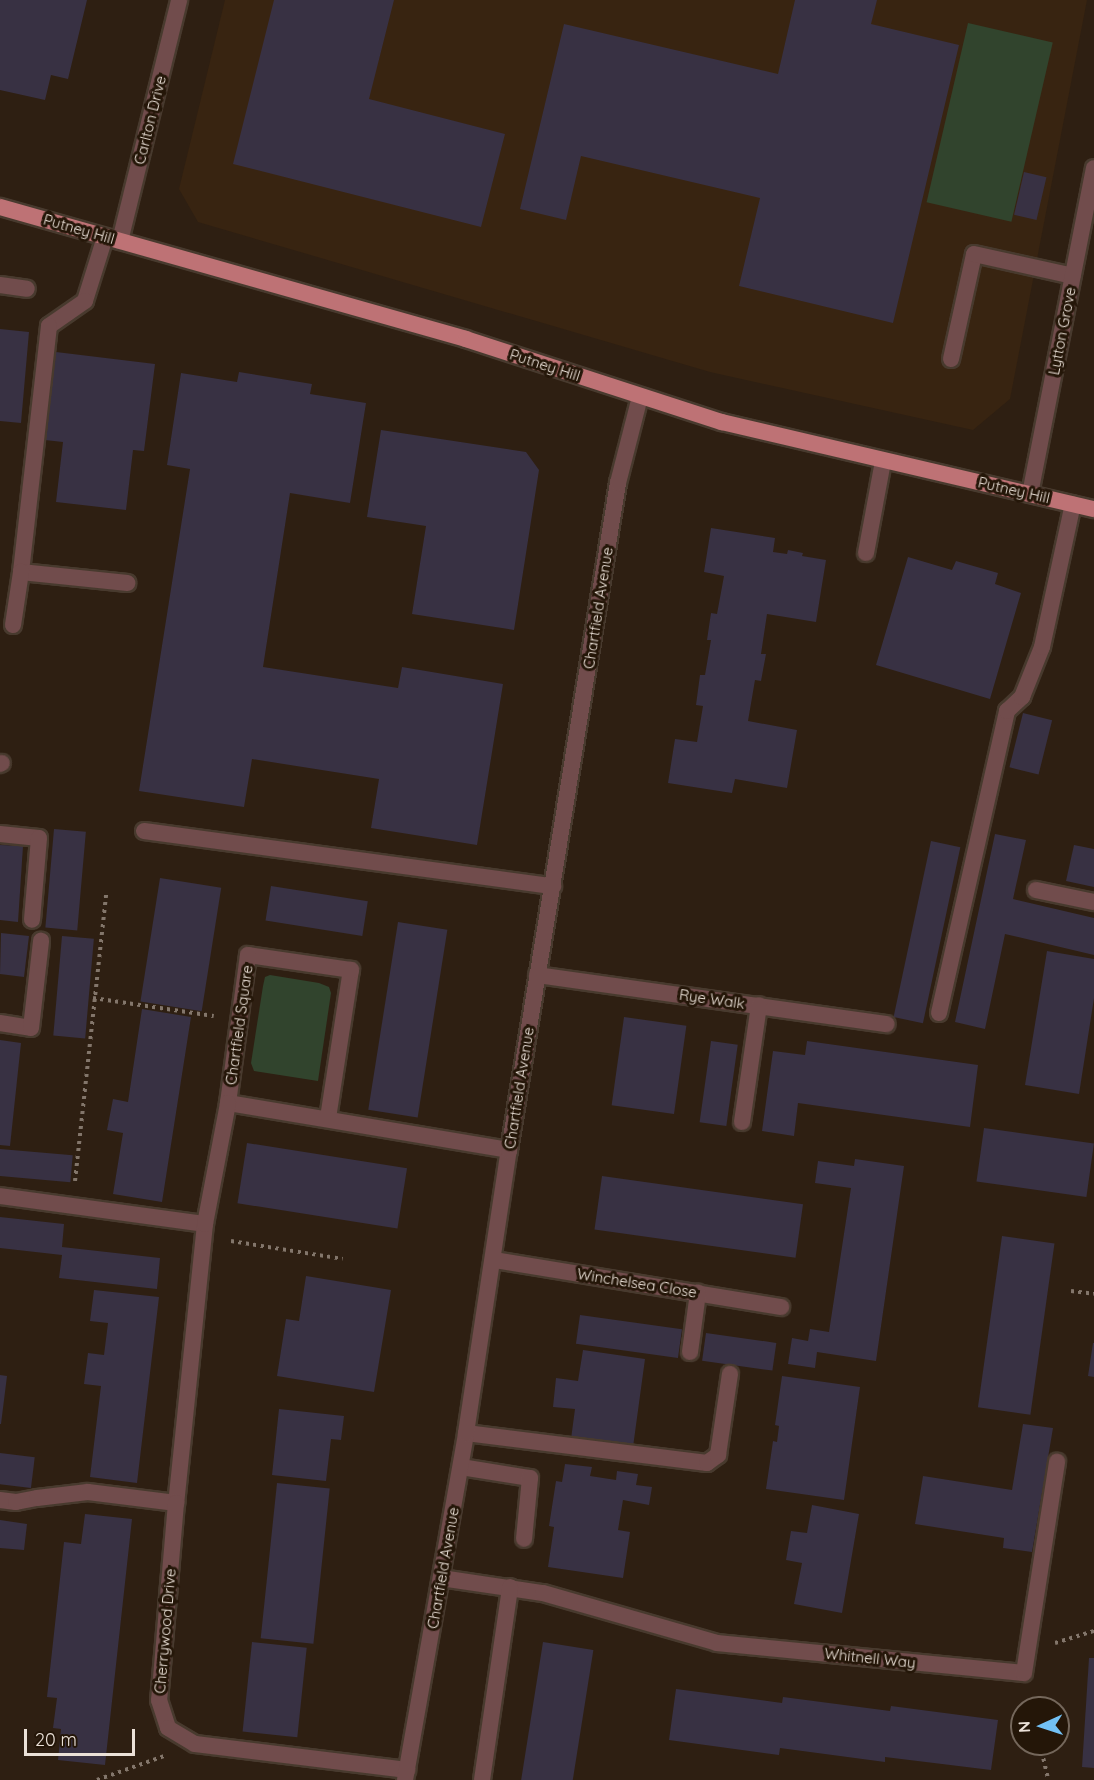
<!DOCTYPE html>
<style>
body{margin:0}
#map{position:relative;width:1094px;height:1780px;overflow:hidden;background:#2e1f12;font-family:Quicksand,sans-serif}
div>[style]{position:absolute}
.built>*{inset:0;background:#382411}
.green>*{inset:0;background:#31442d;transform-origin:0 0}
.building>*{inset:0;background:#383143;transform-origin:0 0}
.path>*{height:4px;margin-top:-2px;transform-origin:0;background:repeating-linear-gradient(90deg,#83766b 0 3px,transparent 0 7.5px)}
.roads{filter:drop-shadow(2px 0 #483a2e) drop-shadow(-2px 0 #483a2e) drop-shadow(0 2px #483a2e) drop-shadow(0 -2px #483a2e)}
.service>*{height:16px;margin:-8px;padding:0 8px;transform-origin:8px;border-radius:8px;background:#714c4c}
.minor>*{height:16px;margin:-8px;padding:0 8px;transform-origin:8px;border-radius:8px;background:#714c4c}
.primary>*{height:16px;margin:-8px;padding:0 8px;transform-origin:8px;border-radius:8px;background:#be7275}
span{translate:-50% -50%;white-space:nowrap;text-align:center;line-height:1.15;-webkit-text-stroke:6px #241608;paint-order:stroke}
.street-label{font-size:15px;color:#ebe1d8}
.north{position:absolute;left:1010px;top:1696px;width:60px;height:60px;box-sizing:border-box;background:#241608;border:2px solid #74675b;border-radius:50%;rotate:267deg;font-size:16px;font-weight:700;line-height:24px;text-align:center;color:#ebe1d8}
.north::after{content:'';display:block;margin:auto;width:21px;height:27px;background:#72c1f5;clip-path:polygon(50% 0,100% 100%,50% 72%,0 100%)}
.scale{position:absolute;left:24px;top:1729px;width:111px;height:27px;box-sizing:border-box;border:3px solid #ebe1d8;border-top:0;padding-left:8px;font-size:18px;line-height:21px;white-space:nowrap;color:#ebe1d8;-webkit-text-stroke:4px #241608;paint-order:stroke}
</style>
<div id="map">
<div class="built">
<div style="clip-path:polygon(225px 0,1087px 0,1010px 399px,973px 430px,710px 372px,198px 222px,179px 189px)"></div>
</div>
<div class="green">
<div style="left:968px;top:23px;width:87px;height:184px;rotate:13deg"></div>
<div style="clip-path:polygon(270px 975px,319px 983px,329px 987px,331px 993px,318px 1081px,254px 1071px,251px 1063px,263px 986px,265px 977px)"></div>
</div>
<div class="building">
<div style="clip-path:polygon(0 0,87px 0,68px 79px,51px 75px,45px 100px,0 90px)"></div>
<div style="clip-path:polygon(274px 0,394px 0,369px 99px,505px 134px,481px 227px,233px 164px)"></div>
<div style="clip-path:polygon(795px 0,877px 0,871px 24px,959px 45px,893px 323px,739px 286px,760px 198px,581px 156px,566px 220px,520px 209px,564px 24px,778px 74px)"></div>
<div style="left:1024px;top:172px;width:23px;height:44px;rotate:13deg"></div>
<div style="clip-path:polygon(0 329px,29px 332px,21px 423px,0 421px)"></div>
<div style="clip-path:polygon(56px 352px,155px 364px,144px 451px,133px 450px,126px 510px,56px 502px,63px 442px,45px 440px)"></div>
<div style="clip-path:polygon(239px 372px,312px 384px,310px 394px,366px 403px,350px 503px,290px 493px,263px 667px,398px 688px,402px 667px,503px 684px,477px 845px,371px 828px,379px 779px,252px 759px,244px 807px,139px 791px,190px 469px,167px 465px,181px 373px,237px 382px)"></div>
<div style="clip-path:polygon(381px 430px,526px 452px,539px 470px,514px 630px,412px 614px,426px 526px,367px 517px)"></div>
<div style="clip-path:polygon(711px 528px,775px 538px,773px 552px,787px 554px,788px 550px,803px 553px,802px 556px,826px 560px,816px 622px,767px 614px,761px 654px,766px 654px,761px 681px,755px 680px,748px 721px,797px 730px,787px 788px,735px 779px,732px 793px,668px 783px,675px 739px,697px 742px,703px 706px,696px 705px,700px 675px,705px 675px,711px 640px,707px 640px,711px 613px,717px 614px,724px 576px,704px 572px)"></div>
<div style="clip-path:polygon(908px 557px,952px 570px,956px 561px,998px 573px,995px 584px,1021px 593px,990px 699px,876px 665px)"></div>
<div style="left:1023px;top:713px;width:30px;height:56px;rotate:14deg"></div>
<div style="left:54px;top:829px;width:32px;height:99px;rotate:5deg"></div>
<div style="clip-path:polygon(995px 834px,1026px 840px,1013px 899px,1094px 918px,1094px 955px,1005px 934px,985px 1029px,955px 1022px)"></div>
<div style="left:931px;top:841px;width:30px;height:180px;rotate:12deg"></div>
<div style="clip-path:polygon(0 845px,23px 846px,18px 922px,0 920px)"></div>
<div style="clip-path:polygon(1074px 845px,1094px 849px,1094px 887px,1066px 881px)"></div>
<div style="left:160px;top:878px;width:62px;height:125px;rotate:9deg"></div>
<div style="left:271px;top:886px;width:98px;height:35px;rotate:9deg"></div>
<div style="left:398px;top:922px;width:50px;height:190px;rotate:9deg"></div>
<div style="clip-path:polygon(1px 933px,29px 936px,24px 977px,0 974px)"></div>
<div style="left:62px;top:936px;width:32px;height:100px;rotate:5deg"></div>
<div style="clip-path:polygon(1047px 951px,1094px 959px,1094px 998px,1079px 1094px,1025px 1085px)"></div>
<div style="clip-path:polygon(142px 1009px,191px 1017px,162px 1202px,113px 1194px,123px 1133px,107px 1130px,113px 1099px,128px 1102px)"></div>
<div style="left:624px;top:1017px;width:63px;height:89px;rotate:8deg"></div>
<div style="clip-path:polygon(0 1040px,21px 1043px,10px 1146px,0 1145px)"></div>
<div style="left:711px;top:1041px;width:27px;height:82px;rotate:8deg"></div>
<div style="clip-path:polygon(807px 1041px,978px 1065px,970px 1127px,798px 1103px,794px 1136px,762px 1131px,773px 1051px,805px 1055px)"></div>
<div style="left:984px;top:1128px;width:111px;height:54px;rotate:8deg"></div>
<div style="left:247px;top:1143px;width:162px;height:61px;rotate:9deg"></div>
<div style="left:0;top:1149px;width:73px;height:27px;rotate:5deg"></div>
<div style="clip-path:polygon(855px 1159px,904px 1166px,876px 1361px,817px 1352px,815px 1368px,788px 1364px,792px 1338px,808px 1341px,810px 1329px,829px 1332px,851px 1188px,815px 1183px,818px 1161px,854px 1166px)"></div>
<div style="left:602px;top:1176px;width:203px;height:54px;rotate:8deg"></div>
<div style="clip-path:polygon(0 1217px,64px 1224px,62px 1247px,160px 1258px,157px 1289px,59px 1278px,62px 1255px,0 1248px)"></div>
<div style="left:1002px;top:1236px;width:53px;height:173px;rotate:8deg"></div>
<div style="clip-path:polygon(306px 1276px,391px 1290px,374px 1392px,277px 1376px,286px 1319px,299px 1321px)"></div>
<div style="clip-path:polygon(94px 1290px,159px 1297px,137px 1483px,90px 1477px,101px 1386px,84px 1384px,88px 1353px,104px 1355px,108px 1323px,90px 1321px)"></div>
<div style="left:580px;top:1315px;width:103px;height:29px;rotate:8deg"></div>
<div style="left:706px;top:1333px;width:71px;height:28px;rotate:8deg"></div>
<div style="clip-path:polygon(1093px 1343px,1094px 1343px,1094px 1377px,1088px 1376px)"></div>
<div style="clip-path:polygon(583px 1350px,645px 1359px,633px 1447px,571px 1439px,575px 1409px,553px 1407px,556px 1378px,578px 1381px)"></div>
<div style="clip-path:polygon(0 1375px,7px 1376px,1px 1424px,0 1424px)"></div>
<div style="clip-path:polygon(782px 1376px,860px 1387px,844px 1500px,766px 1489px,773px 1441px,777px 1442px,779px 1426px,775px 1425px)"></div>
<div style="clip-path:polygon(279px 1409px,344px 1416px,341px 1440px,331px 1439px,326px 1481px,272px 1475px)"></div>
<div style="clip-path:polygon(1023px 1424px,1053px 1428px,1032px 1552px,1003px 1548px,1004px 1538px,915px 1524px,923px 1476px,1012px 1490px)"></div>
<div style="left:0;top:1453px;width:35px;height:31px;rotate:7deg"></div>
<div style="clip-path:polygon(565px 1464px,592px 1467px,590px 1476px,616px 1480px,617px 1471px,638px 1474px,636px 1485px,652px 1487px,649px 1505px,623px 1500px,618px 1530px,630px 1532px,623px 1578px,548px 1567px,554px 1527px,549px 1526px,556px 1481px,562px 1482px)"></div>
<div style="left:277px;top:1483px;width:53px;height:156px;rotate:6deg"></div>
<div style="clip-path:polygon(812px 1505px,859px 1514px,842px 1613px,794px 1604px,802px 1563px,786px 1560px,791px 1531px,807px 1533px)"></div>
<div style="clip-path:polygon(85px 1514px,132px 1519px,105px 1765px,58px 1760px,61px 1729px,53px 1728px,57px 1698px,47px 1697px,64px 1542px,81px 1544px)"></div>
<div style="clip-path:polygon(0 1520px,27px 1524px,24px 1550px,0 1548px)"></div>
<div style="left:252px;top:1642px;width:55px;height:90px;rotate:6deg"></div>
<div style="left:543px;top:1642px;width:51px;height:140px;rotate:9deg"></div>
<div style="clip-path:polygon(1089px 1658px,1094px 1658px,1094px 1768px,1082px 1767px)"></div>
<div style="clip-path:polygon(676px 1689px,782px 1703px,783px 1697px,890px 1711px,891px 1706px,998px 1720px,991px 1770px,885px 1757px,885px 1762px,780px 1748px,779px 1755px,669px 1740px)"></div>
</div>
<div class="path">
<div style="left:93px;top:998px;width:122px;rotate:8.5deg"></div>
<div style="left:75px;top:1181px;width:288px;rotate:-83.8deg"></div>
<div style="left:231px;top:1241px;width:113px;rotate:9.1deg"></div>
<div style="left:1071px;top:1291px;width:23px;rotate:7deg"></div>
<div style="left:1055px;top:1643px;width:41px;rotate:-17.1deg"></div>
<div style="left:1040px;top:1744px;width:37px;rotate:77deg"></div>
<div style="left:97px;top:1780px;width:71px;rotate:-19.7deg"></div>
</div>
<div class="roads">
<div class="service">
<div style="left:105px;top:237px;width:67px;rotate:107.4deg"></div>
<div style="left:85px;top:301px;width:44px;rotate:145.2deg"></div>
<div style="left:49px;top:326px;width:248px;rotate:96.5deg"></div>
<div style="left:21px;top:572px;width:107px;rotate:5.9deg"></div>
<div style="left:0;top:285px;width:27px;rotate:8deg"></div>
<div style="left:951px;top:359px;width:107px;rotate:-77.6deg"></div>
<div style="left:974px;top:254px;width:101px;rotate:12.5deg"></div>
<div style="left:866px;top:553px;width:94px;rotate:-79.5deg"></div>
<div style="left:13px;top:625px;width:54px;rotate:-81.4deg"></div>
<div style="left:0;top:764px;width:2px;rotate:-27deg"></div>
<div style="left:144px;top:831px;width:413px;rotate:7.7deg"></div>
<div style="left:0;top:834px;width:39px;rotate:6deg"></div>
<div style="left:39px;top:838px;width:82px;rotate:94.9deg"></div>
<div style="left:1036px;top:890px;width:59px;rotate:11.7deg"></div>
<div style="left:537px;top:975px;width:353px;rotate:8deg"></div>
<div style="left:939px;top:1013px;width:310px;rotate:-77.3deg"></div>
<div style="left:1007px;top:711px;width:21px;rotate:-43deg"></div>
<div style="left:1022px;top:697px;width:54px;rotate:-68.2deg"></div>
<div style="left:1042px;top:647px;width:146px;rotate:-77.8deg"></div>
<div style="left:0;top:1023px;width:31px;rotate:9deg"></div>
<div style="left:31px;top:1028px;width:88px;rotate:-83.4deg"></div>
<div style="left:742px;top:1122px;width:118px;rotate:-81.7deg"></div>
<div style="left:494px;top:1260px;width:291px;rotate:9.3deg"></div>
<div style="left:690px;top:1352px;width:60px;rotate:-82.3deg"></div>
<div style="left:466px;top:1433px;width:243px;rotate:7.1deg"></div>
<div style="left:707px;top:1463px;width:14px;rotate:-36deg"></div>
<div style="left:718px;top:1455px;width:82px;rotate:-81.6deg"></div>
<div style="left:461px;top:1467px;width:70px;rotate:9.1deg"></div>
<div style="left:530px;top:1478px;width:61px;rotate:95.6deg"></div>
<div style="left:0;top:1500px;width:16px;rotate:7deg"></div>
<div style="left:16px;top:1502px;width:21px;rotate:-11deg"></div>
</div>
<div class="minor">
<div style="left:120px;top:241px;width:248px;rotate:-76.2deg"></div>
<div style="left:1030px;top:494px;width:332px;rotate:-78.9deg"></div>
<div style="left:328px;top:1118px;width:150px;rotate:-81.2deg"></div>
<div style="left:351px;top:970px;width:104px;rotate:-171.7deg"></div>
<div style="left:248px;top:955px;width:149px;rotate:97.7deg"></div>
<div style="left:228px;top:1103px;width:285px;rotate:9.5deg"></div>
<div style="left:0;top:1196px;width:207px;rotate:7.8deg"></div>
<div style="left:205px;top:1224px;width:281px;rotate:95.9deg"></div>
<div style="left:205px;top:1224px;width:123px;rotate:-79.2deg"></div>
<div style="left:37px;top:1498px;width:51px;rotate:-6.7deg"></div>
<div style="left:88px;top:1492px;width:89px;rotate:7.1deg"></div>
<div style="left:176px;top:1503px;width:198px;rotate:94.9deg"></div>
<div style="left:159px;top:1700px;width:29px;rotate:72deg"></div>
<div style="left:168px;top:1728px;width:31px;rotate:31deg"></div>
<div style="left:195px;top:1744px;width:214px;rotate:7deg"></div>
<div style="left:441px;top:1578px;width:103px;rotate:8.4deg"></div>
<div style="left:543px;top:1593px;width:181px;rotate:16deg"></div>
<div style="left:717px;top:1643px;width:308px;rotate:5.6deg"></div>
<div style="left:1024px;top:1673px;width:214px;rotate:-81.1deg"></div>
<div style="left:405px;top:1780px;width:352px;rotate:-80deg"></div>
<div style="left:466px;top:1433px;width:286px;rotate:-81.4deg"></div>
<div style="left:509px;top:1150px;width:676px;rotate:-80.72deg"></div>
<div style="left:618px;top:483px;width:89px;rotate:-75.7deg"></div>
<div style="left:482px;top:1780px;width:195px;rotate:-81.7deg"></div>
</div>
<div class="primary">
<div style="left:0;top:207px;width:484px;rotate:15.8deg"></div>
<div style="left:466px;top:339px;width:269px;rotate:18deg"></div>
<div style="left:722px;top:422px;width:382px;rotate:13.2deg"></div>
</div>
</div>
<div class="street-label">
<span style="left:150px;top:120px;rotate:-76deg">Carlton Drive</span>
<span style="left:79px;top:229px;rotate:16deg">Putney Hill</span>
<span style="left:1062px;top:331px;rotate:-79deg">Lytton Grove</span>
<span style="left:545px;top:365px;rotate:18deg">Putney Hill</span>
<span style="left:1014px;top:490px;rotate:13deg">Putney Hill</span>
<span style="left:598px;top:608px;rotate:-81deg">Chartfield Avenue</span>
<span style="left:712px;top:999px;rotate:8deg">Rye Walk</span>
<span style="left:239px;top:1025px;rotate:-82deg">Chartfield Square</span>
<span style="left:519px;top:1088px;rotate:-81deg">Chartfield Avenue</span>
<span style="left:637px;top:1283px;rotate:9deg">Winchelsea Close</span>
<span style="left:443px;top:1568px;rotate:-80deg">Chartfield Avenue</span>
<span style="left:165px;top:1631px;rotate:-85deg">Cherrywood Drive</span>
<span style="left:870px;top:1658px;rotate:6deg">Whitnell Way</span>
</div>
<div class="north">N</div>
<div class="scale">20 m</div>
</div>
